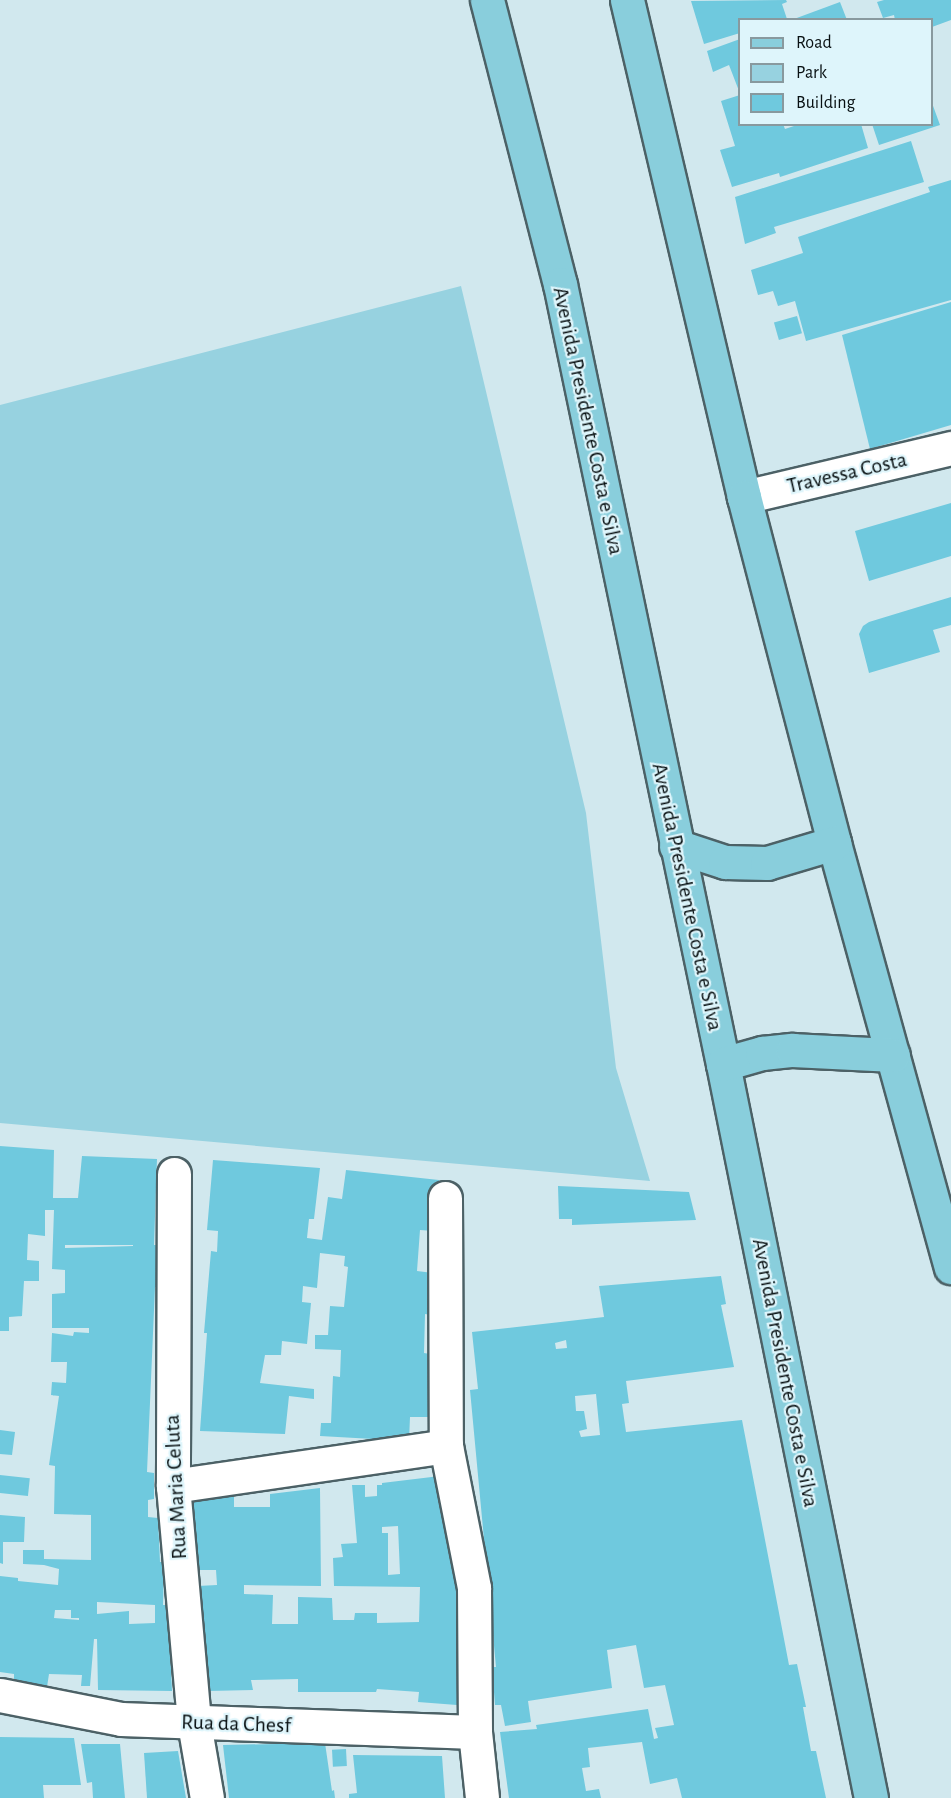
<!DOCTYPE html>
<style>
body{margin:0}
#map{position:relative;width:951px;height:1798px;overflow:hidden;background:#d1e8ee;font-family:"Alegreya Sans",sans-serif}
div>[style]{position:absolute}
.green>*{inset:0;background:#97d2e0}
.building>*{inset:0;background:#6fc9de;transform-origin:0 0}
.roads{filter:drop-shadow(2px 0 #4c6166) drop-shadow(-2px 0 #4c6166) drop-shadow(0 2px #4c6166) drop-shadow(0 -2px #4c6166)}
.minor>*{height:33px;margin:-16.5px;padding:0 16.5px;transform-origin:16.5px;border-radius:16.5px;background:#fff}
.major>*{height:33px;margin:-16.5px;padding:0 16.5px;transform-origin:16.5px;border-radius:16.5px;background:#89cedc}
span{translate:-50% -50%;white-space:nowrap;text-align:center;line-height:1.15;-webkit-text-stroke:4.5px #def5fb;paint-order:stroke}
.street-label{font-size:22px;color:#081012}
.legend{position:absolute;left:738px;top:18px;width:195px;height:108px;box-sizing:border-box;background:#def5fb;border:2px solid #88999e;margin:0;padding:8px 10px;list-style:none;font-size:18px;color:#081012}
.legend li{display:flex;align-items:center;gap:12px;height:30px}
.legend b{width:30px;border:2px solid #88999e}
</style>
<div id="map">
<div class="green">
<div style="clip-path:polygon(461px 286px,586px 813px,616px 1068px,650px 1181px,0 1123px,0 405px)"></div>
</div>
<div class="building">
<div style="clip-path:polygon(786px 0,787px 2px,782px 4px,787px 19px,740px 20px,740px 33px,704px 44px,691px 1px)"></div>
<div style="clip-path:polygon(884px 0,951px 0,951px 20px,932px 27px,932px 20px,895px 20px,894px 15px,883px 18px,877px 2px)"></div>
<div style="clip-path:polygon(840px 2px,847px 20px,794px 20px,794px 19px)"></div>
<div style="clip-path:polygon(740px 39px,740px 91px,739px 91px,729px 65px,713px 72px,707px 51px)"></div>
<div style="clip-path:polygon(740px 95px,740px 124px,783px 124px,785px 129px,800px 124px,861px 124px,868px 148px,780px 177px,779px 173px,732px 187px,720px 150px,735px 146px,721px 101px)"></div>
<div style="clip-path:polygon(932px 103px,940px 125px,879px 145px,872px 124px,932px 124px)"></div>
<div style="clip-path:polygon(911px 141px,924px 182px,774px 227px,776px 233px,745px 244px,735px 197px)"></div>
<div style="clip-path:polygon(951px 180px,951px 300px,806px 341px,795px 301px,778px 306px,773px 291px,758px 295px,751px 270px,803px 253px,798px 237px,930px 192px,928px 187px)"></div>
<div style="clip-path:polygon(951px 302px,951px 425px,870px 449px,842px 335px)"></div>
<div style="left:797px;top:316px;width:18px;height:24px;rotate:74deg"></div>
<div style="clip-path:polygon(951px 503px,951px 556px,869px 581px,855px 531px)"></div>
<div style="clip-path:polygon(951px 597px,951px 625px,933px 630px,940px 652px,869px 673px,859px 634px,863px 626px,869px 622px)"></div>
<div style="clip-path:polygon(evenodd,0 1146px,54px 1150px,53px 1198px,78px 1198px,82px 1156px,157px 1159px,154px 1245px,161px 1245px,160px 1287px,155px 1287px,147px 1472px,154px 1473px,154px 1499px,148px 1500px,148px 1517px,158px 1518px,160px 1562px,164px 1562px,163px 1605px,168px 1605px,172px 1691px,98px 1690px,97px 1639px,94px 1639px,90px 1686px,81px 1686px,82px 1675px,49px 1674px,47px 1687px,14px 1684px,14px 1674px,0 1672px,0 1576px,18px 1578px,18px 1581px,58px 1585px,59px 1569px,44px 1565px,23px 1564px,23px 1550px,44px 1550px,44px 1559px,91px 1560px,91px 1515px,54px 1514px,55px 1466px,49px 1465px,59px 1396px,51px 1395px,52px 1382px,66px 1383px,67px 1362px,51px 1362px,52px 1333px,73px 1336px,74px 1332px,89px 1333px,89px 1328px,52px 1328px,52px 1294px,65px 1293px,65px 1270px,52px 1269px,54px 1210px,45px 1210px,45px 1236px,28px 1234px,27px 1260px,39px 1261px,39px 1281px,24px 1281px,22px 1316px,9px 1317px,9px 1331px,0 1331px,0 1146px,65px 1245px,133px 1245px,133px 1246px,65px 1248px,65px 1245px,0 1146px,97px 1602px,155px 1605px,155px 1623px,129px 1624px,129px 1611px,97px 1614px,97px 1602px,0 1146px,55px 1610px,71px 1610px,71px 1618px,79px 1618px,79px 1620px,54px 1618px,55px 1610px)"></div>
<div style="clip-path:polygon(213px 1160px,320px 1168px,314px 1219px,309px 1219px,307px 1238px,322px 1240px,328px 1197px,342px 1199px,346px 1170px,439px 1180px,434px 1231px,420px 1230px,417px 1271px,433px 1273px,431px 1315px,425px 1314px,424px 1353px,430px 1354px,436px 1417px,410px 1417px,409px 1441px,320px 1436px,321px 1423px,331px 1423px,333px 1376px,340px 1377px,341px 1350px,315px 1349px,315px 1335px,328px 1335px,330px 1306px,344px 1307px,348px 1267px,344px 1266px,345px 1256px,320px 1253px,317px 1288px,303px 1286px,302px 1302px,311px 1303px,307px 1344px,282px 1341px,281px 1355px,265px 1355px,260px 1383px,314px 1389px,314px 1399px,289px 1396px,285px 1434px,200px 1431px,207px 1333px,204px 1333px,211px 1251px,217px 1252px,218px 1231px,207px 1230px)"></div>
<div style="clip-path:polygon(558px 1186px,689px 1192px,696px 1220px,572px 1225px,572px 1219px,559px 1219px)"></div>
<div style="clip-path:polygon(evenodd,721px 1276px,726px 1304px,721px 1305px,734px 1367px,626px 1381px,629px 1403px,622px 1404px,626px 1432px,742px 1420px,789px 1665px,797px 1664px,806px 1707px,803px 1707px,811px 1751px,816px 1751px,826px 1798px,682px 1798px,677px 1778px,650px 1784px,642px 1742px,588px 1748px,590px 1767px,582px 1768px,586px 1791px,599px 1789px,601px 1798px,509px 1798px,500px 1732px,537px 1729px,536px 1725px,648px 1709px,654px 1739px,658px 1738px,655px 1728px,674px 1725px,665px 1685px,644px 1688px,636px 1645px,607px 1650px,612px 1688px,528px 1701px,531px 1722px,505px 1726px,501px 1705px,495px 1705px,492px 1667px,496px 1667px,470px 1390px,478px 1389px,472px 1332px,604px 1317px,599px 1286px,721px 1276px,566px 1340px,567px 1348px,556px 1349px,555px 1343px,566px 1340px,721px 1276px,596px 1394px,600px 1435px,581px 1437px,579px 1431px,587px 1429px,584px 1411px,576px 1411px,575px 1396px,596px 1394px)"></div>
<div style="clip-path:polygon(0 1430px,15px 1432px,12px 1455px,0 1454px)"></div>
<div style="left:0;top:1475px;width:30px;height:18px;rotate:6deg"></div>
<div style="clip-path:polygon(evenodd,440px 1476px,441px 1510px,450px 1508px,460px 1587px,457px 1705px,418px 1702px,419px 1692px,377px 1689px,376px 1692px,298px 1692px,298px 1679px,251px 1680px,253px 1690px,208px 1691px,198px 1586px,217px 1585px,216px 1570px,197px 1570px,193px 1494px,234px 1494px,234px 1507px,270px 1507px,270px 1494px,320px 1488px,321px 1586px,244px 1585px,244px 1594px,273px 1595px,272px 1624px,298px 1624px,298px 1597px,332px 1598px,333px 1620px,354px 1620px,355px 1613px,377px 1613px,377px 1623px,419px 1622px,420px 1587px,334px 1586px,333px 1558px,343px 1557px,341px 1544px,357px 1543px,352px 1485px,365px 1485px,365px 1497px,377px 1496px,377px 1485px,382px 1485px,382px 1483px,440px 1476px,398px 1526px,400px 1574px,388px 1575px,388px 1533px,382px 1533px,382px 1527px,398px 1526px)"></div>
<div style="clip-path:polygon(0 1515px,25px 1517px,24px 1542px,3px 1542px,3px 1564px,0 1563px)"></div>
<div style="clip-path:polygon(0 1737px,74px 1738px,81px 1785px,43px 1785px,44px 1798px,0 1798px)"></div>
<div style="clip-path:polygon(325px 1743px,332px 1791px,334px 1790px,335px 1798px,229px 1798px,223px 1745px)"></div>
<div style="clip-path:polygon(81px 1744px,120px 1744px,125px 1798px,93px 1798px,92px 1782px,87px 1783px)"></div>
<div style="left:346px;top:1749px;width:17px;height:14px;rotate:87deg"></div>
<div style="clip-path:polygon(178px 1751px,186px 1798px,147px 1798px,144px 1753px)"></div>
<div style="clip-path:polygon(353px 1755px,442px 1756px,445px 1798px,349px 1798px,349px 1794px,357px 1793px)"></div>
</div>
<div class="roads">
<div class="minor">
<div style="left:744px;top:497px;width:213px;rotate:-13.3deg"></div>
<div style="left:174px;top:1174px;width:312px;rotate:90.2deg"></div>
<div style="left:173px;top:1486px;width:238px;rotate:84.9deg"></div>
<div style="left:194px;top:1723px;width:76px;rotate:80.2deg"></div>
<div style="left:445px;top:1198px;width:248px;rotate:89.8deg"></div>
<div style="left:446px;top:1446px;width:145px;rotate:78.8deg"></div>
<div style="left:474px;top:1588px;width:144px;rotate:89.6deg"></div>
<div style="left:475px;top:1732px;width:66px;rotate:83.9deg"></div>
<div style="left:173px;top:1486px;width:276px;rotate:-8.3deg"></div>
<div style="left:0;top:1695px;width:123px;rotate:11.2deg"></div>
<div style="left:121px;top:1719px;width:354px;rotate:2.1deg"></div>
</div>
<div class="major">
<div style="left:487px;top:0;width:293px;rotate:75.6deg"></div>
<div style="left:560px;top:284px;width:797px;rotate:78.2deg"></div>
<div style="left:723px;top:1064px;width:749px;rotate:78.6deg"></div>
<div style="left:627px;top:0;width:511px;rotate:76.75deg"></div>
<div style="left:744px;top:497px;width:358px;rotate:75.4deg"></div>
<div style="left:834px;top:843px;width:440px;rotate:74.6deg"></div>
<div style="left:676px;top:846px;width:52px;rotate:18.1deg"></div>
<div style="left:725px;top:862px;width:42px;rotate:1.4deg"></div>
<div style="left:767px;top:863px;width:70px;rotate:-16.6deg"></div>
<div style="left:723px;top:1064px;width:41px;rotate:-15.8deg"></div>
<div style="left:762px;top:1053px;width:31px;rotate:-6deg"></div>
<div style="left:793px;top:1050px;width:100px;rotate:2.9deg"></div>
</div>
</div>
<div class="street-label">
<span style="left:588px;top:421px;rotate:78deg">Avenida Presidente Costa e Silva</span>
<span style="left:847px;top:473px;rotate:-13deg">Travessa Costa</span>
<span style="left:687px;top:897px;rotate:78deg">Avenida Presidente Costa e Silva</span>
<span style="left:785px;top:1373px;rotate:79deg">Avenida Presidente Costa e Silva</span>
<span style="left:176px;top:1487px;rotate:-93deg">Rua Maria Celuta</span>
<span style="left:236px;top:1724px;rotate:2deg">Rua da Chesf</span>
</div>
<ul class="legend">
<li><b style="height:8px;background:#89cedc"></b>Road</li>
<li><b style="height:16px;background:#97d2e0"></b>Park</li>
<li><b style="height:16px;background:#6fc9de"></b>Building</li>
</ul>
</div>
